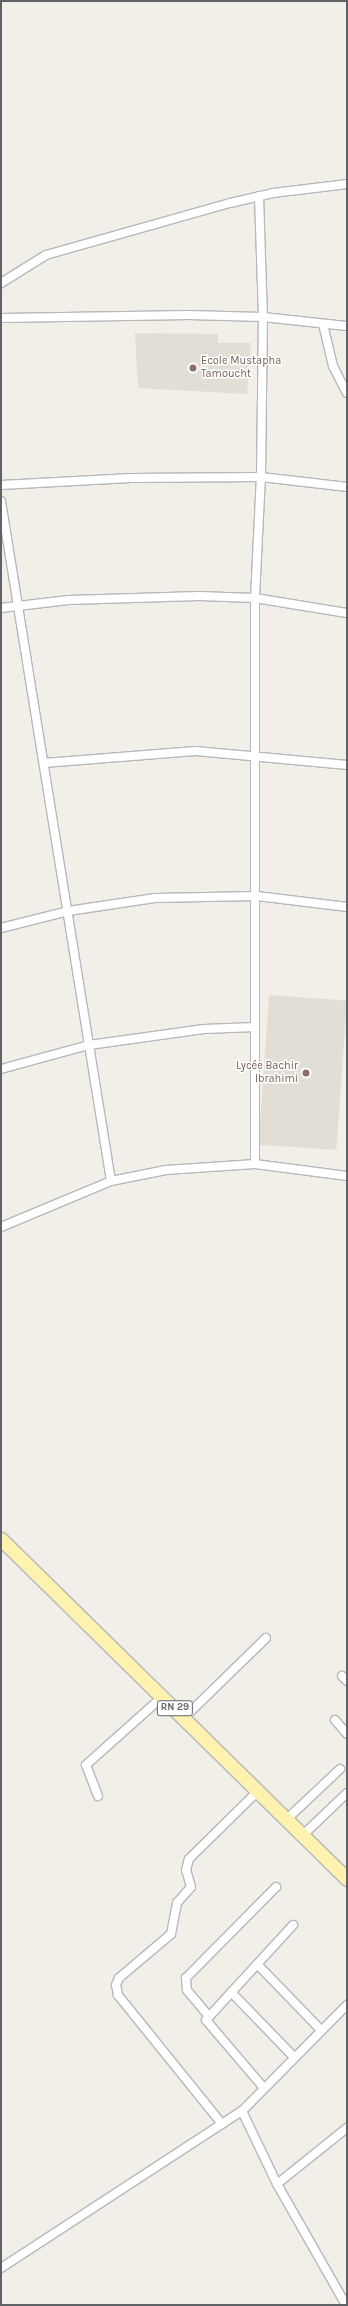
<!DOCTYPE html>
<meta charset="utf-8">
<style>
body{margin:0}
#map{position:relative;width:348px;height:2306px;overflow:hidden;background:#f1efe8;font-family:Karla,sans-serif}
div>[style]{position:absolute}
.education>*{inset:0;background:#e1ded6;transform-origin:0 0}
.roads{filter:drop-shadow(1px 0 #b5b8bc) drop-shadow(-1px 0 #b5b8bc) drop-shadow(0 1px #b5b8bc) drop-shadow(0 -1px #b5b8bc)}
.street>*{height:8px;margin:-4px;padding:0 4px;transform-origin:4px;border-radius:4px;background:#fff}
.primary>*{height:13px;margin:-6.5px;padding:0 6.5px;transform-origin:6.5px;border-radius:6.5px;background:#fff2af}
.dots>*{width:11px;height:11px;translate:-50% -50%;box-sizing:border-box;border:2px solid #fff;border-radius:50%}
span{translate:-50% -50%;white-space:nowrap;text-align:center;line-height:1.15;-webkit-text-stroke:3px #fff;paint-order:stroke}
.shield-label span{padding:1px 3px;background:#fff;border:1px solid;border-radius:3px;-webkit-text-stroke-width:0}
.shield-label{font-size:10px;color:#5f6368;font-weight:700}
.education-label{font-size:11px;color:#785e54}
.left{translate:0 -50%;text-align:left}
.right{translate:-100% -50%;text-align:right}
.frame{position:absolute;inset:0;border:2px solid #5f6368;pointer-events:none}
</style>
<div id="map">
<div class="education">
<div style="clip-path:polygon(135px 333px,218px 334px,218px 343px,251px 343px,247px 394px,138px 388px)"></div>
<div style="left:269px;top:995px;width:78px;height:150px;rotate:4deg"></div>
</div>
<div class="roads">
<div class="street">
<div style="left:1px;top:283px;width:53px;rotate:-31.9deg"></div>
<div style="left:46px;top:255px;width:191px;rotate:-15.8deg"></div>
<div style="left:230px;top:203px;width:44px;rotate:-13.1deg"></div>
<div style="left:273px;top:193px;width:75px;rotate:-6.9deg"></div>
<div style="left:1px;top:318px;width:188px;rotate:-0.9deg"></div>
<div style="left:189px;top:315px;width:74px;rotate:1.5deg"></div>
<div style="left:263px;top:317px;width:84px;rotate:6.1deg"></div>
<div style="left:323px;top:324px;width:43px;rotate:76.6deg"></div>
<div style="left:333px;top:366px;width:30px;rotate:63deg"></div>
<div style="left:1px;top:485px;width:130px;rotate:-3.1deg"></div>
<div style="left:131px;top:478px;width:130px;rotate:-0.4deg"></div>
<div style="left:261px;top:477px;width:87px;rotate:6.6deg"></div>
<div style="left:1px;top:501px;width:689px;rotate:80.81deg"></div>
<div style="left:1px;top:608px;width:68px;rotate:-6.7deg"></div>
<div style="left:69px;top:600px;width:130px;rotate:-1.8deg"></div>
<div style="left:199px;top:596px;width:56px;rotate:2deg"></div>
<div style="left:255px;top:598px;width:93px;rotate:9.3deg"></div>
<div style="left:44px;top:763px;width:152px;rotate:-4.5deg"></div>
<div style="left:196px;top:751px;width:152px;rotate:5.3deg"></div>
<div style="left:1px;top:928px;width:69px;rotate:-14.2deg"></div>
<div style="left:68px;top:911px;width:88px;rotate:-8.5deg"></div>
<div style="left:155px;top:898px;width:102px;rotate:-1.1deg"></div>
<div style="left:257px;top:896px;width:91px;rotate:7deg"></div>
<div style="left:1px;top:1069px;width:91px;rotate:-15.3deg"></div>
<div style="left:89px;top:1045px;width:116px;rotate:-7.9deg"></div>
<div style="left:204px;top:1029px;width:51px;rotate:-2.2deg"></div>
<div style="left:255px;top:1164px;width:566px;rotate:-90deg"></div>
<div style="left:255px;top:598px;width:121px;rotate:-87.2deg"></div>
<div style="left:261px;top:477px;width:160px;rotate:-89.3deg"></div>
<div style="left:263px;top:317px;width:121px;rotate:-91.9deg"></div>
<div style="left:1px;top:1227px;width:119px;rotate:-22.7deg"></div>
<div style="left:111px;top:1181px;width:56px;rotate:-11.3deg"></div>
<div style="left:166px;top:1170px;width:89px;rotate:-3.9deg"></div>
<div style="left:255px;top:1164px;width:93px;rotate:7.4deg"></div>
<div style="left:342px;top:1676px;width:7px;rotate:45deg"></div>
<div style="left:185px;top:1717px;width:113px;rotate:-44.3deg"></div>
<div style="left:335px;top:1720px;width:18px;rotate:49deg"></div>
<div style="left:98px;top:1796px;width:33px;rotate:-111deg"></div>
<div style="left:86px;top:1765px;width:102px;rotate:-41.8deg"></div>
<div style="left:287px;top:1819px;width:73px;rotate:-43.3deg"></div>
<div style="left:302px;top:1836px;width:62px;rotate:-43.7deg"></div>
<div style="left:259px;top:1966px;width:89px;rotate:45.9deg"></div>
<div style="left:231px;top:1992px;width:91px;rotate:45.9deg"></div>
<div style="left:207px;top:2014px;width:31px;rotate:-130deg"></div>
<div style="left:187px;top:1990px;width:12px;rotate:-95deg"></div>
<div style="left:186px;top:1978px;width:128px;rotate:-45.3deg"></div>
<div style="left:263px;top:2087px;width:88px;rotate:-130.4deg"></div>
<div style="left:206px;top:2020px;width:129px;rotate:-47.5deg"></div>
<div style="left:242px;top:2111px;width:81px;rotate:64.4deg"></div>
<div style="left:277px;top:2184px;width:139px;rotate:60.3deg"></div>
<div style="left:222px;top:2124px;width:166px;rotate:-128.9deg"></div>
<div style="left:118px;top:1995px;width:10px;rotate:-101deg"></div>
<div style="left:116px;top:1985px;width:8px;rotate:-67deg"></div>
<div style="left:119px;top:1978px;width:68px;rotate:-40.2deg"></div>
<div style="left:171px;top:1934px;width:32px;rotate:-79deg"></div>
<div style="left:177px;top:1903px;width:21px;rotate:-49deg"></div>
<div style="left:191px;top:1887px;width:18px;rotate:-106deg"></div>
<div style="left:186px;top:1870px;width:11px;rotate:-75deg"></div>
<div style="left:189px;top:1859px;width:97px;rotate:-44.6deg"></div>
<div style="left:277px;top:2184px;width:90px;rotate:-38.7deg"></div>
<div style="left:1px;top:2268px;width:288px;rotate:-33.1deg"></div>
<div style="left:242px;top:2111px;width:149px;rotate:-45.3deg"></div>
</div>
<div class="primary">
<div style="left:1px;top:1539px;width:485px;rotate:44.5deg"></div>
</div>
</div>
<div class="dots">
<div style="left:193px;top:368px;background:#8d6e63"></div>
<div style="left:306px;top:1073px;background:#8d6e63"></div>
</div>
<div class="shield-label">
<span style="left:175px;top:1708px">RN 29</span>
</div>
<div class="education-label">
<span class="left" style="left:201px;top:368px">Ecole Mustapha<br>Tamoucht</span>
<span class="right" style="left:298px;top:1073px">Lycée Bachir<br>Ibrahimi</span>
</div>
<div class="frame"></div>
</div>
